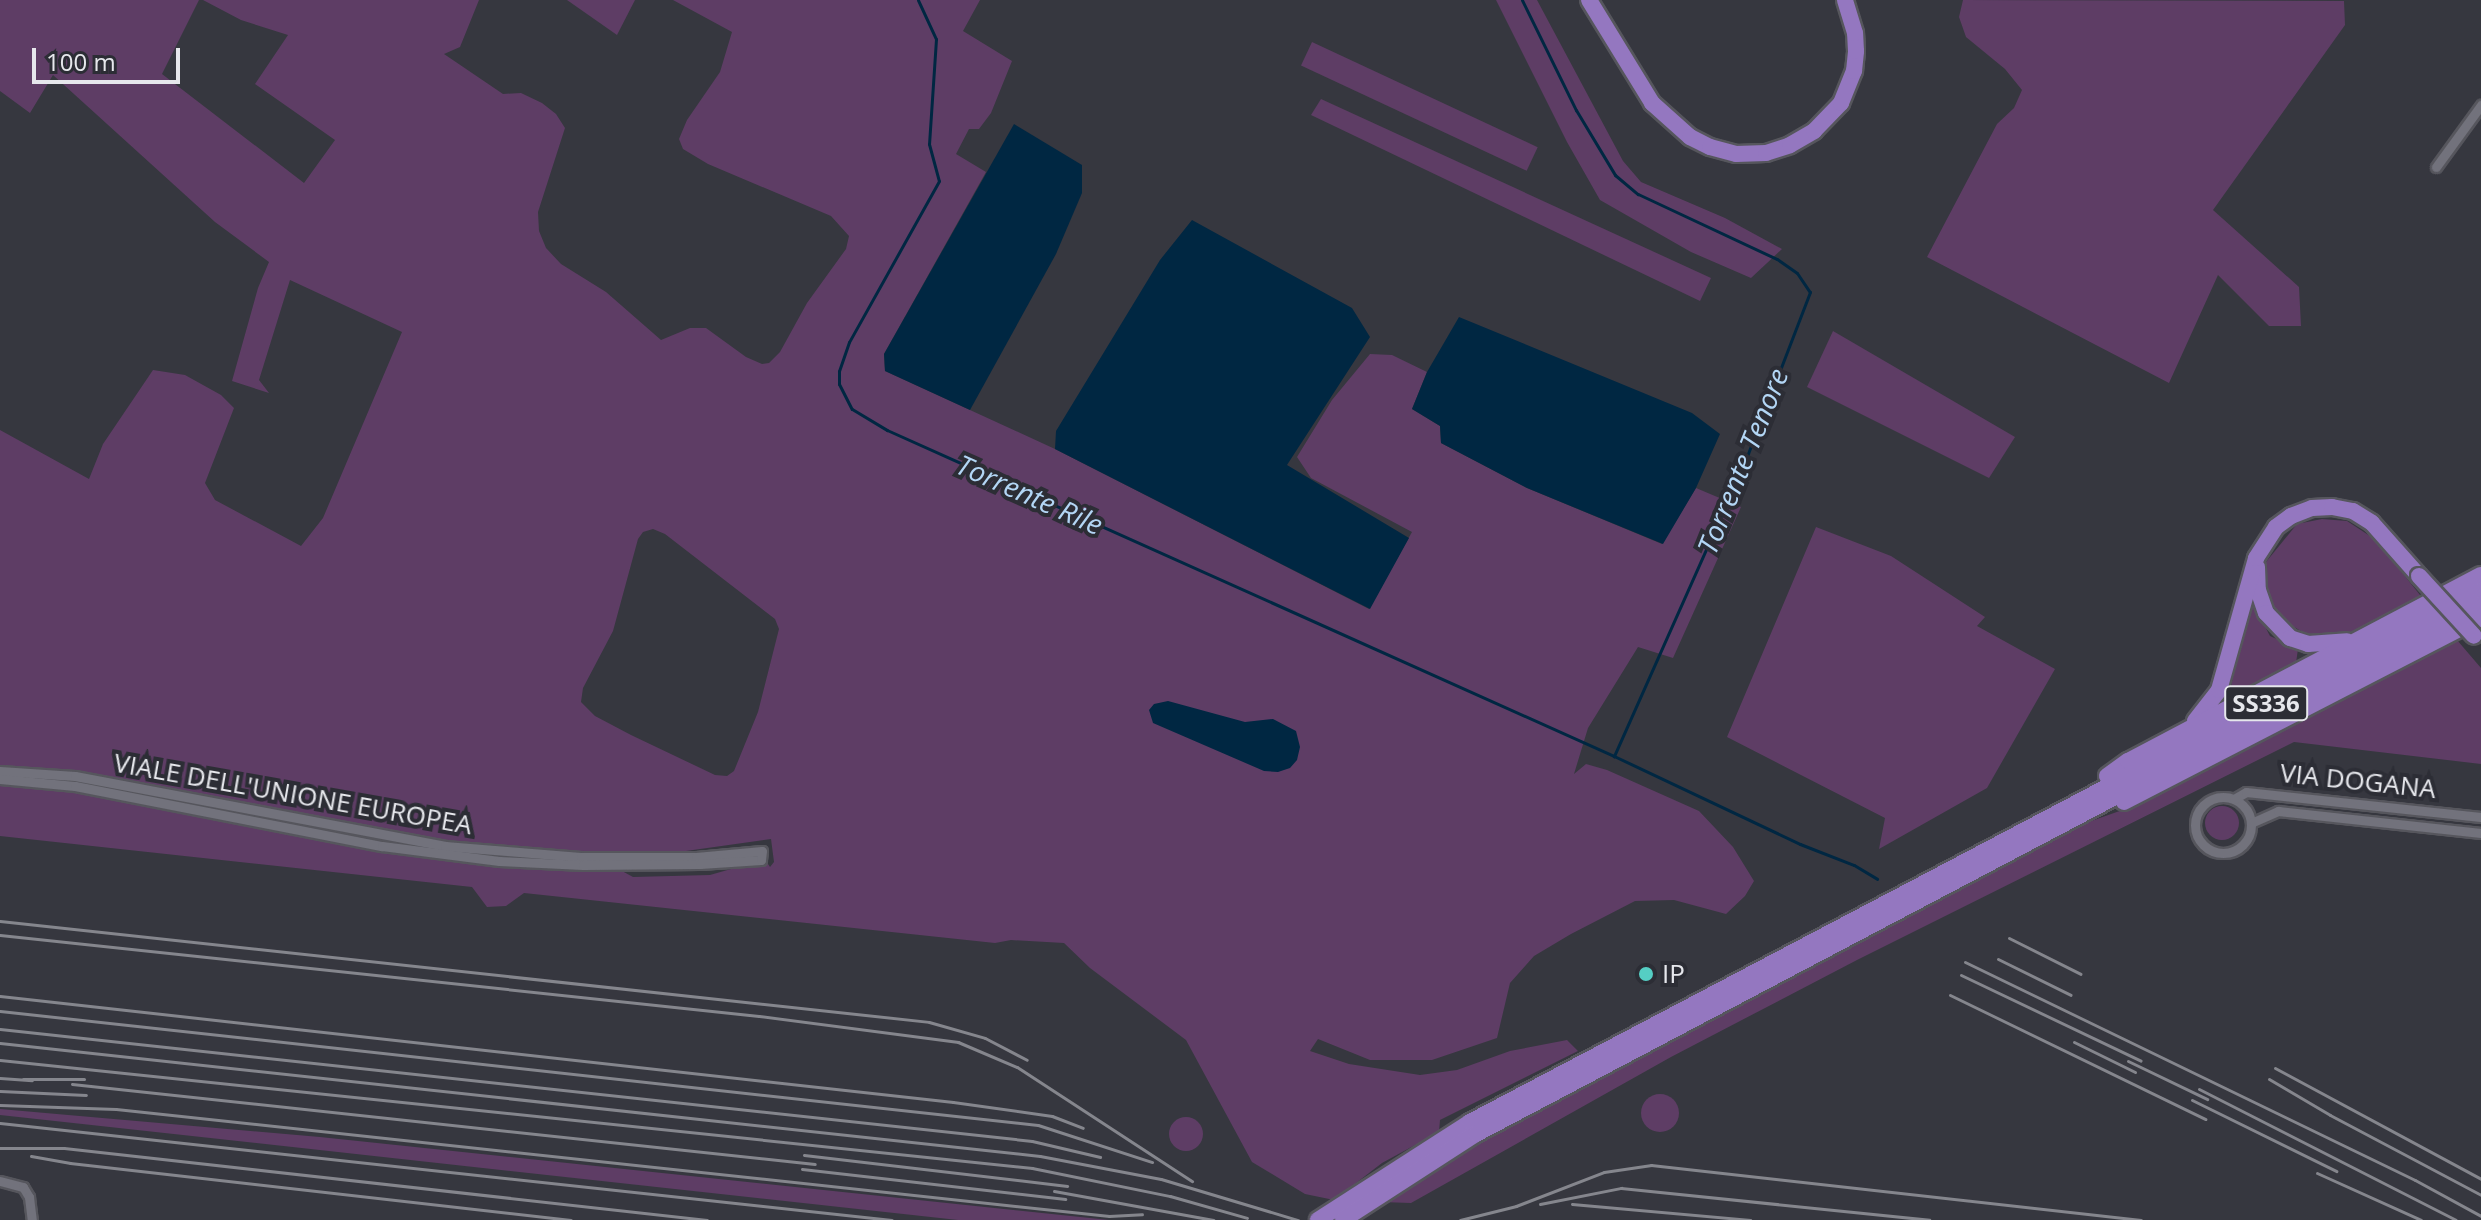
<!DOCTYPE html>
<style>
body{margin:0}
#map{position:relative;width:2481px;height:1220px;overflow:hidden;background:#36373f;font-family:"Open Sans",sans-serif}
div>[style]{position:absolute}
.green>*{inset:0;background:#5e3d65;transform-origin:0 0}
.round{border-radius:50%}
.water>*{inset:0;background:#002742}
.stream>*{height:3px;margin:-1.5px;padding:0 1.5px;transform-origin:1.5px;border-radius:1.5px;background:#002742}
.roads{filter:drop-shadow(2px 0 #56565d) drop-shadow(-2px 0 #56565d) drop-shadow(0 2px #56565d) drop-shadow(0 -2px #56565d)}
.street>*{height:9px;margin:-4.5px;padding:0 4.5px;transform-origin:4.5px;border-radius:4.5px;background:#72727c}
.street>.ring{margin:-4.5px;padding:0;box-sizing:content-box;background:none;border:9px solid #72727c;border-radius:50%}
.highway>*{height:16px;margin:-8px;padding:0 8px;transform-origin:8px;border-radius:8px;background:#9477c0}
.rail>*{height:3px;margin:-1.5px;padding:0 1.5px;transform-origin:1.5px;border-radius:1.5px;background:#85868d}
.bridges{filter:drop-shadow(2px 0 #56565d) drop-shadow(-2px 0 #56565d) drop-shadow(0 2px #56565d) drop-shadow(0 -2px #56565d)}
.highway-bridge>*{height:16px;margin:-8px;padding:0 8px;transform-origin:8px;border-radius:8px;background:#9477c0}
.dots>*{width:22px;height:22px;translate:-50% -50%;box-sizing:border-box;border:4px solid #2c2d35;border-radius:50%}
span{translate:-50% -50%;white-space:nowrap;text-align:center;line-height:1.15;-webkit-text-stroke:8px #2c2d35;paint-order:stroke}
.shield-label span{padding:2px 6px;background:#2c2d35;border:2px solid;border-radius:6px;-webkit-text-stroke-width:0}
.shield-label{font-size:24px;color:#e6e7ec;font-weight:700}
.street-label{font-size:26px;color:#e6e7ec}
.poi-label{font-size:26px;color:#e6e7ec}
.left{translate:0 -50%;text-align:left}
.water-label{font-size:28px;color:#b3d6f5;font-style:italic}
.scale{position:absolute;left:32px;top:48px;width:148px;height:36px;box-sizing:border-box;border:4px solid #e6e7ec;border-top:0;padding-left:10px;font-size:24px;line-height:28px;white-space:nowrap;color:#e6e7ec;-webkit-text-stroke:6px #2c2d35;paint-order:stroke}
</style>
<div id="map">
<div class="green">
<div style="clip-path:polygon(evenodd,0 0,199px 0,162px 74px,304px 183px,335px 140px,255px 84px,288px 35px,241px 20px,203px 0,479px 0,460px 47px,444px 54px,503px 94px,521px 93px,542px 103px,556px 114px,565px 128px,538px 212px,539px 231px,546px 248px,561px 264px,606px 292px,661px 340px,690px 328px,706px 328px,746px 357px,762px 364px,769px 363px,780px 352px,807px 303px,846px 249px,849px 236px,831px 216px,708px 164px,683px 149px,679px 139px,687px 120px,720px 72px,732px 32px,673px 0,980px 0,963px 31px,1012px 61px,991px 113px,979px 129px,969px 129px,956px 154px,986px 172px,884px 354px,885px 371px,1055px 449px,1369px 609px,1412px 532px,1311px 478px,1297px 457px,1332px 400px,1370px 354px,1392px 355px,1427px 372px,1412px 409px,1440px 426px,1441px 443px,1527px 488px,1662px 544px,1696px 488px,1741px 507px,1673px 658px,1638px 647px,1588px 728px,1574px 774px,1586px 764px,1607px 770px,1699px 811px,1733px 847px,1754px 881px,1745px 896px,1726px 914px,1674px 900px,1635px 901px,1571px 934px,1534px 956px,1510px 983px,1497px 1038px,1432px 1060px,1370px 1060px,1318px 1039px,1310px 1051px,1349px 1064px,1420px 1075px,1457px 1070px,1510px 1051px,1567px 1040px,1578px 1051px,1440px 1120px,1439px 1132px,1382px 1163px,1334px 1200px,1305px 1194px,1252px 1162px,1186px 1040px,1090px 968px,1064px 943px,1011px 940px,995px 943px,524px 893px,506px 906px,487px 907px,472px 887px,0 836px,0 785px,75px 791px,402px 855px,467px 862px,622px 871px,633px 877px,710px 875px,738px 867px,768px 864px,770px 867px,774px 862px,771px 839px,686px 851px,566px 851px,470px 844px,334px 823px,80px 772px,0 765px,0 430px,89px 479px,103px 444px,153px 370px,185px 375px,221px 395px,234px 408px,205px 483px,215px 500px,301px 546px,323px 518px,402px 332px,290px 280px,259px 380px,269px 393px,232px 381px,258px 288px,269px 262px,215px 222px,53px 75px,30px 113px,0 91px,0 0,653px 529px,665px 534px,775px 619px,779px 629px,758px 712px,734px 771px,727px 776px,715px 775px,631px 735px,595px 716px,581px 702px,583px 688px,613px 631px,638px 539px,643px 532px,653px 529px)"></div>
<div style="clip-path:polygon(567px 0,635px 0,617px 35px)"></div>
<div style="clip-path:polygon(1496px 0,1537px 0,1623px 161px,1641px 182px,1725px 218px,1782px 249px,1751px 278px,1691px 252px,1600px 200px,1567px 142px)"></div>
<div style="clip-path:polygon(1963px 0,2344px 1px,2345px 25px,2213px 210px,2299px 287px,2301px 326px,2269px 326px,2218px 275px,2169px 383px,1927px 257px,1997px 124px,2014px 108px,2022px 90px,2005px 69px,1966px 37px,1959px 17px)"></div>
<div style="left:1312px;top:42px;width:249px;height:26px;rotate:25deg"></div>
<div style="clip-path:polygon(1321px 99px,1711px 278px,1700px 301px,1311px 115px)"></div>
<div style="clip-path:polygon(1833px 331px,2015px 437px,1989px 478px,1807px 387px)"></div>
<div style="clip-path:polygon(2322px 519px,2347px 521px,2376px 540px,2424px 600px,2354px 631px,2331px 636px,2306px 634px,2282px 620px,2270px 607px,2264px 585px,2266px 562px,2297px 524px)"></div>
<div style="clip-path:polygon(1816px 527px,1891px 556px,1985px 617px,1977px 626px,2055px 669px,1987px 788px,1879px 849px,1885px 818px,1727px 737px)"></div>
<div style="clip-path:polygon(2251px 600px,2270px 636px,2298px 649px,2296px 663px,2248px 688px,2231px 686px)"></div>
<div style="clip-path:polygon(2457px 640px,2481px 668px,2481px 764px,2294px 742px,1857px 960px,1671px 1057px,1411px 1203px,1381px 1202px,1469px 1146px,2032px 848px,2077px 826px,2131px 807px)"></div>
<div class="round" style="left:2205px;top:806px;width:34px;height:34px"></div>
<div class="round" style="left:1641px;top:1094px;width:38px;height:38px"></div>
<div style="clip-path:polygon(0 1109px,320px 1137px,1109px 1220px,958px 1220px,0 1115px)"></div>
<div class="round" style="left:1169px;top:1117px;width:34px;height:34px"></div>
</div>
<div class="water">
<div style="clip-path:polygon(1014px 124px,1082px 165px,1082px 193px,1056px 254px,970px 410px,885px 371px,884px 354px)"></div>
<div style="clip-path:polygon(1192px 220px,1352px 308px,1370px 337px,1287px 465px,1409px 538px,1370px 609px,1055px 449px,1056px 431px,1160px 260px)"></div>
<div style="clip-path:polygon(1459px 317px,1692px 413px,1720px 434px,1696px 488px,1663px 544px,1527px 488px,1441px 443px,1440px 426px,1412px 409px,1427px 372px)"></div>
<div style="clip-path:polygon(1168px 701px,1245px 722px,1273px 719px,1296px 731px,1300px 747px,1297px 760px,1290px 768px,1278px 772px,1264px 771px,1153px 723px,1149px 710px,1154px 704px)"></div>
</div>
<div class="stream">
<div style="left:918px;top:0;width:43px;rotate:65.2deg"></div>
<div style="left:936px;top:39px;width:105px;rotate:93.8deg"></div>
<div style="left:929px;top:144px;width:38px;rotate:75deg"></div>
<div style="left:939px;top:181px;width:184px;rotate:119.2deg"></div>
<div style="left:849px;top:342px;width:31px;rotate:109deg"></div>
<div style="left:839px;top:371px;width:13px;rotate:90deg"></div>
<div style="left:839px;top:384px;width:28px;rotate:63deg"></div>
<div style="left:852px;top:409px;width:41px;rotate:31deg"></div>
<div style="left:887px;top:430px;width:797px;rotate:24.15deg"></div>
<div style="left:1614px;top:756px;width:206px;rotate:25.3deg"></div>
<div style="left:1800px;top:844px;width:58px;rotate:21.3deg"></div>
<div style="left:1854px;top:865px;width:27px;rotate:31deg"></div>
<div style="left:1522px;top:0;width:123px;rotate:63.9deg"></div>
<div style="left:1576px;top:110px;width:76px;rotate:59deg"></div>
<div style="left:1615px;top:175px;width:30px;rotate:40deg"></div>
<div style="left:1638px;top:194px;width:153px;rotate:25.1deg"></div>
<div style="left:1777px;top:259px;width:24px;rotate:35deg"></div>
<div style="left:1797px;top:273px;width:23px;rotate:56deg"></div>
<div style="left:1810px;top:292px;width:184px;rotate:111deg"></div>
<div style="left:1744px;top:464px;width:320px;rotate:114deg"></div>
</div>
<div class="roads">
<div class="street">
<div style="left:2436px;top:167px;width:77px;rotate:-54deg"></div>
<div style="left:0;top:771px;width:75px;rotate:3.8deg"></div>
<div style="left:75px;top:776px;width:377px;rotate:10.7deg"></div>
<div style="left:445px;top:846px;width:136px;rotate:4.6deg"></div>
<div style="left:581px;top:857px;width:115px"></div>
<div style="left:696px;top:857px;width:66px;rotate:-5.2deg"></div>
<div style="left:0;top:779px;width:75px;rotate:5.3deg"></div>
<div style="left:75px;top:786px;width:313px;rotate:11.1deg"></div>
<div style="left:382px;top:846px;width:118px;rotate:7.3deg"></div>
<div style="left:499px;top:861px;width:84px;rotate:2.7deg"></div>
<div style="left:583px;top:865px;width:117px;rotate:-0.5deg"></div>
<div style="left:700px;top:864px;width:61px;rotate:-3.8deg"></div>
<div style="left:761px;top:860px;width:9px;rotate:-84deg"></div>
<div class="ring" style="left:2195px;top:797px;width:47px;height:47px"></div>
<div style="left:2234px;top:799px;width:14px;rotate:-30deg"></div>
<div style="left:2246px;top:792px;width:236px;rotate:6.1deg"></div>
<div style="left:2251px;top:823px;width:30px;rotate:-24deg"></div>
<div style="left:2278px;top:811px;width:204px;rotate:6.2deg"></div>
<div style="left:0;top:1181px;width:24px;rotate:15deg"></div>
<div style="left:23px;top:1187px;width:12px;rotate:59deg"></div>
<div style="left:29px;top:1197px;width:23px;rotate:83deg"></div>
</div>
<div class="highway">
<div style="left:1589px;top:0;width:121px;rotate:58.5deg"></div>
<div style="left:1652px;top:103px;width:51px;rotate:41.8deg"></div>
<div style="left:1690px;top:137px;width:22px;rotate:27deg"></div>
<div style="left:1710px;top:147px;width:27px;rotate:15deg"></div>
<div style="left:1736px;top:154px;width:30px;rotate:-2deg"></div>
<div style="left:1766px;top:153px;width:25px;rotate:-18deg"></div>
<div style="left:1790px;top:145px;width:28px;rotate:-30deg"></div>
<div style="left:1814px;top:131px;width:39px;rotate:-46deg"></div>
<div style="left:1841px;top:103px;width:35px;rotate:-68deg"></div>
<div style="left:1854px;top:71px;width:20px;rotate:-84deg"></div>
<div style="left:1856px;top:51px;width:18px;rotate:-93deg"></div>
<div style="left:1855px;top:33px;width:34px;rotate:-107deg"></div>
<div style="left:2257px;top:567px;width:23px;rotate:88deg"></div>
<div style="left:2258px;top:590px;width:24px;rotate:71deg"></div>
<div style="left:2266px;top:613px;width:35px;rotate:46deg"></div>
<div style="left:2290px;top:638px;width:19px;rotate:18deg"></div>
<div style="left:2308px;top:644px;width:39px;rotate:-4deg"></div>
<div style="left:2195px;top:721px;width:39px;rotate:-52deg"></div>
<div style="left:2219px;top:690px;width:137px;rotate:-74.3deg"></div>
<div style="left:2256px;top:558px;width:37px;rotate:-57deg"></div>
<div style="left:2276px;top:527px;width:19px;rotate:-36deg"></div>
<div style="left:2291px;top:516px;width:22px;rotate:-21deg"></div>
<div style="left:2312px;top:508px;width:20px;rotate:-3deg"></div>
<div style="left:2332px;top:507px;width:21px;rotate:11deg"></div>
<div style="left:2353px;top:511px;width:22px;rotate:32deg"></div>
<div style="left:2372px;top:523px;width:71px;rotate:48.4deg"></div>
<div style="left:2107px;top:776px;width:26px;rotate:-36deg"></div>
<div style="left:2128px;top:761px;width:399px;rotate:-27.8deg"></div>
<div style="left:2124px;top:802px;width:402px;rotate:-27.3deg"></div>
<div style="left:1318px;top:1220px;width:181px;rotate:-32.8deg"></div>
<div style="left:1470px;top:1122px;width:1142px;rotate:-27.75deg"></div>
<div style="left:1343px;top:1220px;width:158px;rotate:-32.9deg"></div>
<div style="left:1476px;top:1134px;width:1136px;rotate:-27.81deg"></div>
</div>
</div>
<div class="rail">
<div style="left:0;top:921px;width:934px;rotate:6.2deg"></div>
<div style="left:929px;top:1022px;width:58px;rotate:15.9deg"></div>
<div style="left:985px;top:1038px;width:47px;rotate:27.6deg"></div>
<div style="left:0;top:935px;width:763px;rotate:6.09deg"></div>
<div style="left:759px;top:1016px;width:201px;rotate:7.4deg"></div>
<div style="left:958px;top:1042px;width:64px;rotate:23deg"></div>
<div style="left:1017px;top:1067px;width:209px;rotate:33.1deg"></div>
<div style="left:2009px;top:938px;width:80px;rotate:26.6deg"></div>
<div style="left:1998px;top:959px;width:81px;rotate:26.3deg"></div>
<div style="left:1965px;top:962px;width:500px;rotate:25.85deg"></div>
<div style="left:2415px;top:1180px;width:75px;rotate:28.6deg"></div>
<div style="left:1961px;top:975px;width:199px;rotate:25.5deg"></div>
<div style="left:1950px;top:995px;width:284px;rotate:25.9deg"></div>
<div style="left:0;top:996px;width:959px;rotate:6.35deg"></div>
<div style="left:953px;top:1102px;width:100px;rotate:8deg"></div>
<div style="left:1052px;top:1116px;width:33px;rotate:21deg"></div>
<div style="left:0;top:1011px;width:1044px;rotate:6.27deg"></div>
<div style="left:1038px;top:1125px;width:120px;rotate:18deg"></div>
<div style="left:0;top:1029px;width:1038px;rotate:6.19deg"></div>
<div style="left:1032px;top:1141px;width:70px;rotate:13.2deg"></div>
<div style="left:2074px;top:1042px;width:68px;rotate:26.2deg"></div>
<div style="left:0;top:1043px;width:1046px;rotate:6.2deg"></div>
<div style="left:1040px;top:1156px;width:123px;rotate:10.8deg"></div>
<div style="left:1161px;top:1179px;width:143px;rotate:16.7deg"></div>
<div style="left:0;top:1060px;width:1038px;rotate:5.97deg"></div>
<div style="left:1032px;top:1168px;width:141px;rotate:11.5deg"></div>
<div style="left:1170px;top:1196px;width:80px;rotate:15.9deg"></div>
<div style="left:2128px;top:1061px;width:88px;rotate:25.7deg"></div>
<div style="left:2275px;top:1068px;width:234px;rotate:28.3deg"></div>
<div style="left:0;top:1078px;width:32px;rotate:4deg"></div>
<div style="left:23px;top:1079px;width:61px"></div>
<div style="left:2269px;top:1079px;width:71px;rotate:30.5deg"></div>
<div style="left:2330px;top:1115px;width:171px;rotate:27.9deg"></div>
<div style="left:72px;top:1084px;width:747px;rotate:6.15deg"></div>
<div style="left:2199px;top:1089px;width:288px;rotate:27deg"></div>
<div style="left:0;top:1091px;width:86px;rotate:2.7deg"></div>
<div style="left:2192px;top:1100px;width:161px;rotate:26.2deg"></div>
<div style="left:0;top:1105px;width:116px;rotate:2deg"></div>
<div style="left:116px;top:1109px;width:999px;rotate:6.15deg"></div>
<div style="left:1109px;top:1216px;width:33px;rotate:-3deg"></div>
<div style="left:0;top:1123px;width:897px;rotate:6.21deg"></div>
<div style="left:0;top:1148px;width:64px"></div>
<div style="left:64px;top:1148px;width:647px;rotate:6.39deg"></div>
<div style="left:804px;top:1155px;width:265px;rotate:6.7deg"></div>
<div style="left:31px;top:1156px;width:40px;rotate:10deg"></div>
<div style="left:70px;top:1163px;width:504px;rotate:6.49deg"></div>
<div style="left:802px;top:1169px;width:265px;rotate:6.5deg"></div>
<div style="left:2317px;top:1173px;width:114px;rotate:24.3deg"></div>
<div style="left:1054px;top:1191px;width:162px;rotate:10.3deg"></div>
<div style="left:1540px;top:1204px;width:83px;rotate:-11.2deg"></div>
<div style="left:1621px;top:1188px;width:310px;rotate:5.9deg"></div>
<div style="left:1572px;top:1204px;width:179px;rotate:5.1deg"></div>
<div style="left:1460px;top:1220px;width:58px;rotate:-14deg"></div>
<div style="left:1516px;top:1206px;width:94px;rotate:-21.1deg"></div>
<div style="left:1604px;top:1172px;width:48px;rotate:-8.5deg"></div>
<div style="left:1651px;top:1165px;width:493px;rotate:6.4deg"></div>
</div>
<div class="bridges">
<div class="highway-bridge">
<div style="left:2419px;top:576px;width:81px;rotate:47.5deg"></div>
</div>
</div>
<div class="dots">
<div style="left:1646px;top:974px;background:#55cec4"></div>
</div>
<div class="shield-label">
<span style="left:2266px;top:703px">SS336</span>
</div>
<div class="street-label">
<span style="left:2358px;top:781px;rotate:6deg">VIA DOGANA</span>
<span style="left:293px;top:794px;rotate:10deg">VIALE DELL'UNIONE EUROPEA</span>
</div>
<div class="poi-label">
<span class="left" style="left:1662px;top:974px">IP</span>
</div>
<div class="water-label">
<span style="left:1742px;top:461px;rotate:-68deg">Torrente Tenore</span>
<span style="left:1030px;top:494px;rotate:24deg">Torrente Rile</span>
</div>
<div class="scale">100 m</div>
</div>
